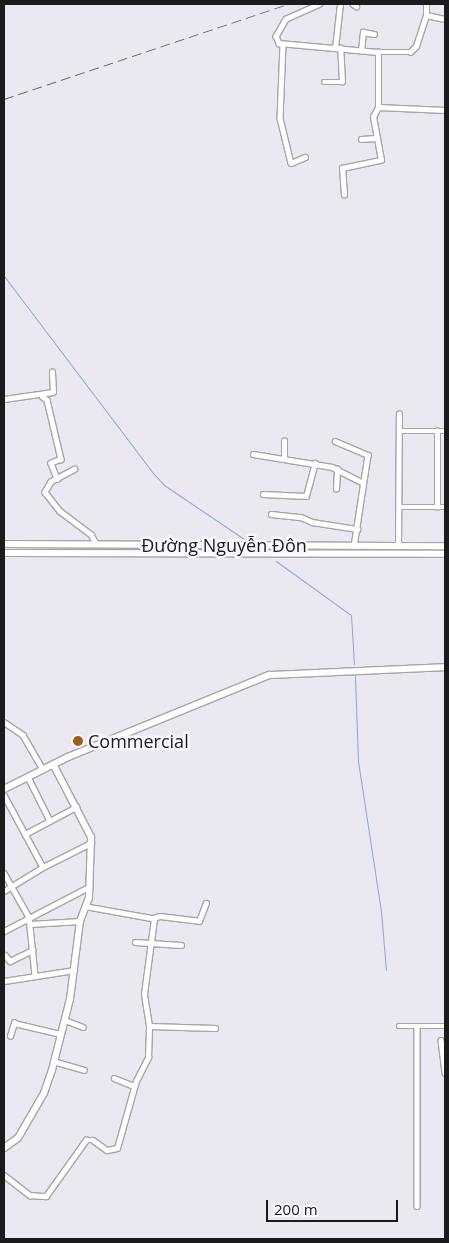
<!DOCTYPE html>
<meta charset="utf-8">
<style>
body{margin:0}
#map{position:relative;width:449px;height:1243px;overflow:hidden;background:#ece8f1;font-family:"Open Sans",sans-serif}
div>[style]{position:absolute}
.stream>*{height:1px;margin:-0.5px;padding:0 0.5px;transform-origin:0.5px;border-radius:0.5px;background:#89a7d6}
.roads{filter:drop-shadow(1px 0 #a7a4ac) drop-shadow(-1px 0 #a7a4ac) drop-shadow(0 1px #a7a4ac) drop-shadow(0 -1px #a7a4ac)}
.street>*{height:4.5px;margin:-2.25px;padding:0 2.25px;transform-origin:2.25px;border-radius:2.25px;background:#fff}
.secondary>*{height:6px;margin:-3px;padding:0 3px;transform-origin:3px;border-radius:3px;background:#fff}
.rail>*{height:1px;margin-top:-0.5px;transform-origin:0;background:repeating-linear-gradient(90deg,#6a686d 0 10px,transparent 0 15px)}
.dots>*{width:14px;height:14px;translate:-50% -50%;box-sizing:border-box;border:2px solid #faf6fe;border-radius:50%}
span{translate:-50% -50%;white-space:nowrap;text-align:center;line-height:1.15;-webkit-text-stroke:5px #faf6fe;paint-order:stroke}
.street-label{font-size:18px;color:#1b1a1d}
.poi-label{font-size:18px;color:#1b1a1d}
.left{translate:0 -50%;text-align:left}
.frame{position:absolute;inset:0;border:5px solid #1b1a1d;pointer-events:none}
.scale{position:absolute;left:266px;top:1200px;width:132px;height:22px;box-sizing:border-box;border:2px solid #1b1a1d;border-top:0;padding-left:6px;font-size:15px;line-height:18px;white-space:nowrap;color:#1b1a1d;-webkit-text-stroke:4px #faf6fe;paint-order:stroke}
</style>
<div id="map">
<div class="stream">
<div style="left:4px;top:276px;width:247px;rotate:52.9deg"></div>
<div style="left:153px;top:473px;width:16px;rotate:47deg"></div>
<div style="left:164px;top:485px;width:97px;rotate:34deg"></div>
<div style="left:276px;top:561px;width:92px;rotate:35.8deg"></div>
<div style="left:351px;top:615px;width:49px;rotate:86.5deg"></div>
<div style="left:355px;top:676px;width:85px;rotate:88deg"></div>
<div style="left:358px;top:761px;width:152px;rotate:81.3deg"></div>
<div style="left:381px;top:911px;width:59px;rotate:85.2deg"></div>
</div>
<div class="roads">
<div class="street">
<div style="left:320px;top:4px;width:37px;rotate:156deg"></div>
<div style="left:286px;top:19px;width:20px;rotate:120deg"></div>
<div style="left:276px;top:36px;width:8px;rotate:67deg"></div>
<div style="left:279px;top:43px;width:99px;rotate:5.2deg"></div>
<div style="left:378px;top:52px;width:32px"></div>
<div style="left:410px;top:52px;width:8px;rotate:-45deg"></div>
<div style="left:416px;top:46px;width:33px;rotate:-72deg"></div>
<div style="left:426px;top:15px;width:19px;rotate:12deg"></div>
<div style="left:353px;top:4px;width:4px;rotate:34deg"></div>
<div style="left:426px;top:15px;width:11px;rotate:-90deg"></div>
<div style="left:283px;top:44px;width:74px;rotate:92.3deg"></div>
<div style="left:280px;top:118px;width:46px;rotate:76.3deg"></div>
<div style="left:291px;top:163px;width:15px;rotate:-23deg"></div>
<div style="left:335px;top:48px;width:44px;rotate:-83.5deg"></div>
<div style="left:361px;top:51px;width:19px;rotate:-84deg"></div>
<div style="left:363px;top:32px;width:11px;rotate:10deg"></div>
<div style="left:324px;top:82px;width:18px"></div>
<div style="left:342px;top:82px;width:34px;rotate:-93deg"></div>
<div style="left:378px;top:107px;width:67px;rotate:2.6deg"></div>
<div style="left:361px;top:139px;width:15px;rotate:-4deg"></div>
<div style="left:344px;top:195px;width:27px;rotate:-94deg"></div>
<div style="left:342px;top:168px;width:40px;rotate:-12deg"></div>
<div style="left:381px;top:160px;width:44px;rotate:-100.5deg"></div>
<div style="left:373px;top:117px;width:11px;rotate:-63deg"></div>
<div style="left:378px;top:107px;width:55px;rotate:-90deg"></div>
<div style="left:42px;top:396px;width:6px;rotate:39deg"></div>
<div style="left:47px;top:400px;width:61px;rotate:76.7deg"></div>
<div style="left:61px;top:459px;width:11px;rotate:158deg"></div>
<div style="left:51px;top:463px;width:17px;rotate:69deg"></div>
<div style="left:4px;top:399px;width:49px;rotate:-8.1deg"></div>
<div style="left:53px;top:392px;width:20px;rotate:-93deg"></div>
<div style="left:399px;top:431px;width:46px"></div>
<div style="left:335px;top:441px;width:36px;rotate:23deg"></div>
<div style="left:368px;top:455px;width:92px;rotate:98.7deg"></div>
<div style="left:253px;top:454px;width:80px;rotate:9.3deg"></div>
<div style="left:332px;top:467px;width:34px;rotate:27deg"></div>
<div style="left:284px;top:459px;width:18px;rotate:-90deg"></div>
<div style="left:75px;top:469px;width:27px;rotate:152deg"></div>
<div style="left:51px;top:482px;width:12px;rotate:121deg"></div>
<div style="left:45px;top:492px;width:24px;rotate:52deg"></div>
<div style="left:60px;top:511px;width:39px;rotate:37deg"></div>
<div style="left:91px;top:534px;width:11px;rotate:63deg"></div>
<div style="left:336px;top:489px;width:20px;rotate:-87deg"></div>
<div style="left:263px;top:494px;width:43px;rotate:2.7deg"></div>
<div style="left:306px;top:496px;width:34px;rotate:-75deg"></div>
<div style="left:399px;top:507px;width:46px"></div>
<div style="left:437px;top:507px;width:76px;rotate:-90deg"></div>
<div style="left:271px;top:514px;width:30px;rotate:6deg"></div>
<div style="left:301px;top:517px;width:12px;rotate:24deg"></div>
<div style="left:312px;top:522px;width:46px;rotate:8.8deg"></div>
<div style="left:398px;top:546px;width:132px;rotate:-89.6deg"></div>
<div style="left:4px;top:722px;width:23px;rotate:34deg"></div>
<div style="left:23px;top:735px;width:39px;rotate:60deg"></div>
<div style="left:28px;top:777px;width:49px;rotate:63.4deg"></div>
<div style="left:4px;top:795px;width:82px;rotate:61.6deg"></div>
<div style="left:25px;top:834px;width:58px;rotate:-27.9deg"></div>
<div style="left:4px;top:873px;width:51px;rotate:60.4deg"></div>
<div style="left:29px;top:917px;width:58px;rotate:84.1deg"></div>
<div style="left:4px;top:891px;width:46px;rotate:-31.6deg"></div>
<div style="left:43px;top:867px;width:54px;rotate:-26.6deg"></div>
<div style="left:153px;top:918px;width:7px;rotate:-16deg"></div>
<div style="left:160px;top:916px;width:39px;rotate:7deg"></div>
<div style="left:199px;top:921px;width:19px;rotate:-69deg"></div>
<div style="left:30px;top:924px;width:50px;rotate:-3.4deg"></div>
<div style="left:4px;top:931px;width:96px;rotate:-27.4deg"></div>
<div style="left:135px;top:942px;width:46px;rotate:3.7deg"></div>
<div style="left:5px;top:955px;width:8px;rotate:50deg"></div>
<div style="left:10px;top:961px;width:25px;rotate:-26deg"></div>
<div style="left:4px;top:981px;width:71px;rotate:-8.9deg"></div>
<div style="left:65px;top:1020px;width:19px;rotate:21deg"></div>
<div style="left:149px;top:1026px;width:66px;rotate:1.7deg"></div>
<div style="left:399px;top:1026px;width:46px"></div>
<div style="left:417px;top:1026px;width:180px;rotate:90deg"></div>
<div style="left:10px;top:1036px;width:14px;rotate:-73deg"></div>
<div style="left:14px;top:1023px;width:48px;rotate:13.2deg"></div>
<div style="left:441px;top:1040px;width:33px;rotate:83deg"></div>
<div style="left:53px;top:1061px;width:32px;rotate:16deg"></div>
<div style="left:114px;top:1078px;width:22px;rotate:22deg"></div>
<div style="left:4px;top:1175px;width:33px;rotate:38deg"></div>
<div style="left:30px;top:1195px;width:16px;rotate:4deg"></div>
<div style="left:46px;top:1196px;width:69px;rotate:-54.5deg"></div>
<div style="left:86px;top:1140px;width:7px"></div>
<div style="left:93px;top:1140px;width:17px;rotate:36deg"></div>
<div style="left:107px;top:1150px;width:10px;rotate:-11deg"></div>
<div style="left:117px;top:1148px;width:70px;rotate:-74.2deg"></div>
<div style="left:136px;top:1081px;width:27px;rotate:-63deg"></div>
<div style="left:148px;top:1057px;width:31px;rotate:-88deg"></div>
<div style="left:149px;top:1026px;width:32px;rotate:-99deg"></div>
<div style="left:144px;top:994px;width:76px;rotate:-82.4deg"></div>
<div style="left:154px;top:919px;width:68px;rotate:-169.8deg"></div>
</div>
<div class="secondary">
<div style="left:4px;top:544px;width:441px;rotate:0.3deg"></div>
<div style="left:4px;top:553px;width:441px;rotate:0.1deg"></div>
<div style="left:4px;top:789px;width:72px;rotate:-26.6deg"></div>
<div style="left:68px;top:757px;width:217px;rotate:-22.2deg"></div>
<div style="left:269px;top:675px;width:176px;rotate:-2.6deg"></div>
<div style="left:4px;top:1148px;width:17px;rotate:-36deg"></div>
<div style="left:18px;top:1138px;width:52px;rotate:-60deg"></div>
<div style="left:44px;top:1093px;width:24px;rotate:-71deg"></div>
<div style="left:52px;top:1070px;width:73px;rotate:-75.8deg"></div>
<div style="left:70px;top:999px;width:79px;rotate:-82.7deg"></div>
<div style="left:80px;top:921px;width:25px;rotate:-69deg"></div>
<div style="left:89px;top:898px;width:61px;rotate:-88.1deg"></div>
<div style="left:91px;top:837px;width:82px;rotate:-117.5deg"></div>
</div>
</div>
<div class="rail">
<div style="left:4px;top:99px;width:299px;rotate:-18.5deg"></div>
</div>
<div class="dots">
<div style="left:78px;top:741px;background:#98601c"></div>
</div>
<div class="street-label">
<span style="left:224px;top:545px">Đường Nguyễn Đôn</span>
</div>
<div class="poi-label">
<span class="left" style="left:88px;top:741px">Commercial</span>
</div>
<div class="frame"></div>
<div class="scale">200 m</div>
</div>
